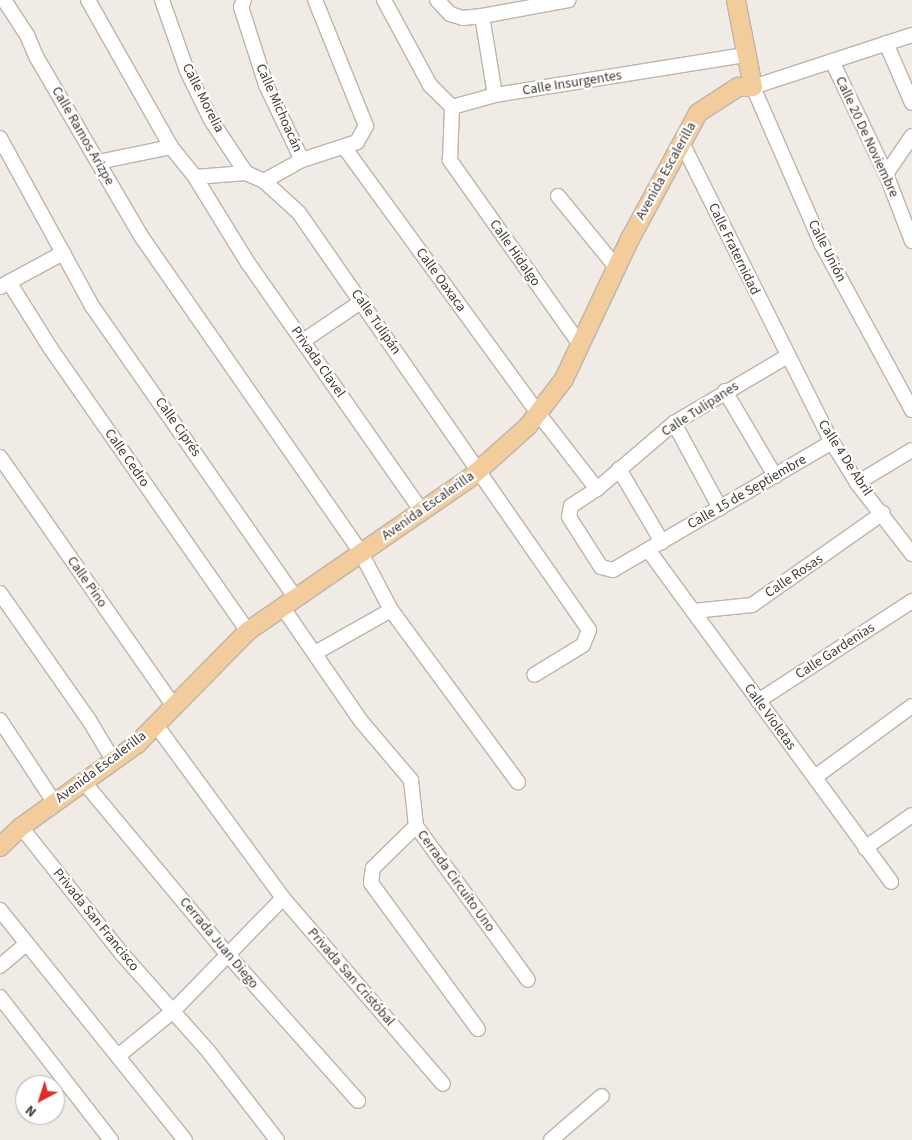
<!DOCTYPE html>
<meta charset="utf-8">
<style>
body{margin:0}
#map{position:relative;width:912px;height:1140px;overflow:hidden;background:#f0ebe4;font-family:"Source Sans 3",sans-serif}
div>[style]{position:absolute}
.roads{filter:drop-shadow(1px 0 #bdb4ab) drop-shadow(-1px 0 #bdb4ab) drop-shadow(0 1px #bdb4ab) drop-shadow(0 -1px #bdb4ab)}
.minor>*{height:14px;margin:-7px;padding:0 7px;transform-origin:7px;border-radius:7px;background:#fff}
.major>*{height:18px;margin:-9px;padding:0 9px;transform-origin:9px;border-radius:9px;background:#f2cc9b}
span{translate:-50% -50%;white-space:nowrap;text-align:center;line-height:1.15;-webkit-text-stroke:4.5px #fff;paint-order:stroke}
.street-label{font-size:14px;color:#413b35}
.north{position:absolute;left:15px;top:1075px;width:50px;height:50px;box-sizing:border-box;background:#fff;border:1px solid #b3b1ae;border-radius:50%;rotate:220deg;font-size:14px;font-weight:700;line-height:20px;text-align:center;color:#413b35}
.north::after{content:'';display:block;margin:auto;width:18px;height:22px;background:#e12a2c;clip-path:polygon(50% 0,100% 100%,50% 72%,0 100%)}
</style>
<div id="map">
<div class="roads">
<div class="minor">
<div style="left:4px;top:0;width:42px;rotate:56.7deg"></div>
<div style="left:27px;top:35px;width:25px;rotate:67deg"></div>
<div style="left:37px;top:58px;width:206px;rotate:59.7deg"></div>
<div style="left:141px;top:236px;width:386px;rotate:55.2deg"></div>
<div style="left:361px;top:553px;width:64px;rotate:62.2deg"></div>
<div style="left:391px;top:610px;width:87px;rotate:150.5deg"></div>
<div style="left:88px;top:0;width:169px;rotate:60.5deg"></div>
<div style="left:162px;top:0;width:75px;rotate:70.6deg"></div>
<div style="left:187px;top:71px;width:55px;rotate:63.9deg"></div>
<div style="left:211px;top:120px;width:64px;rotate:56.6deg"></div>
<div style="left:246px;top:173px;width:20px;rotate:24deg"></div>
<div style="left:264px;top:181px;width:47px;rotate:42.4deg"></div>
<div style="left:299px;top:213px;width:508px;rotate:55.18deg"></div>
<div style="left:589px;top:630px;width:16px;rotate:112deg"></div>
<div style="left:583px;top:645px;width:57px;rotate:148.5deg"></div>
<div style="left:244px;top:0;width:8px;rotate:113deg"></div>
<div style="left:241px;top:7px;width:82px;rotate:72.2deg"></div>
<div style="left:266px;top:85px;width:83px;rotate:64.4deg"></div>
<div style="left:384px;top:0;width:97px;rotate:61.6deg"></div>
<div style="left:430px;top:85px;width:31px;rotate:45deg"></div>
<div style="left:437px;top:0;width:19px;rotate:47deg"></div>
<div style="left:450px;top:14px;width:14px;rotate:17deg"></div>
<div style="left:463px;top:18px;width:19px;rotate:-6deg"></div>
<div style="left:912px;top:35px;width:167px;rotate:161.9deg"></div>
<div style="left:753px;top:87px;width:172px;rotate:66.4deg"></div>
<div style="left:822px;top:245px;width:188px;rotate:61.4deg"></div>
<div style="left:886px;top:43px;width:65px;rotate:66.6deg"></div>
<div style="left:832px;top:61px;width:125px;rotate:64.5deg"></div>
<div style="left:886px;top:174px;width:72px;rotate:68.8deg"></div>
<div style="left:495px;top:95px;width:80px;rotate:-99.3deg"></div>
<div style="left:482px;top:16px;width:88px;rotate:-10.4deg"></div>
<div style="left:0;top:138px;width:192px;rotate:61.3deg"></div>
<div style="left:92px;top:306px;width:356px;rotate:55.1deg"></div>
<div style="left:681px;top:141px;width:337px;rotate:63.4deg"></div>
<div style="left:832px;top:442px;width:48px;rotate:58.6deg"></div>
<div style="left:857px;top:483px;width:90px;rotate:52.2deg"></div>
<div style="left:344px;top:147px;width:329px;rotate:53.9deg"></div>
<div style="left:538px;top:413px;width:96px;rotate:52.2deg"></div>
<div style="left:98px;top:162px;width:75px;rotate:-11.6deg"></div>
<div style="left:171px;top:147px;width:38px;rotate:51deg"></div>
<div style="left:195px;top:177px;width:101px;rotate:58.4deg"></div>
<div style="left:248px;top:263px;width:302px;rotate:55deg"></div>
<div style="left:886px;top:174px;width:46px;rotate:-55.6deg"></div>
<div style="left:195px;top:177px;width:51px;rotate:-4.5deg"></div>
<div style="left:264px;top:181px;width:43px;rotate:-28.9deg"></div>
<div style="left:302px;top:160px;width:58px;rotate:-18.1deg"></div>
<div style="left:357px;top:142px;width:18px;rotate:-61deg"></div>
<div style="left:366px;top:126px;width:136px;rotate:-112deg"></div>
<div style="left:558px;top:196px;width:93px;rotate:50.7deg"></div>
<div style="left:9px;top:282px;width:79px;rotate:57.9deg"></div>
<div style="left:51px;top:349px;width:344px;rotate:55.1deg"></div>
<div style="left:0;top:287px;width:72px;rotate:-28.4deg"></div>
<div style="left:303px;top:341px;width:71px;rotate:-34.1deg"></div>
<div style="left:581px;top:346px;width:228px;rotate:-125.2deg"></div>
<div style="left:450px;top:160px;width:53px;rotate:-87.8deg"></div>
<div style="left:452px;top:107px;width:45px;rotate:-15.6deg"></div>
<div style="left:495px;top:95px;width:254px;rotate:-9.1deg"></div>
<div style="left:786px;top:357px;width:130px;rotate:149.5deg"></div>
<div style="left:674px;top:423px;width:101px;rotate:139.4deg"></div>
<div style="left:597px;top:489px;width:31px;rotate:147deg"></div>
<div style="left:571px;top:506px;width:11px;rotate:100deg"></div>
<div style="left:569px;top:517px;width:59px;rotate:57.4deg"></div>
<div style="left:601px;top:567px;width:12px;rotate:14deg"></div>
<div style="left:613px;top:570px;width:254px;rotate:-30.3deg"></div>
<div style="left:725px;top:391px;width:99px;rotate:59.5deg"></div>
<div style="left:674px;top:423px;width:97px;rotate:61.6deg"></div>
<div style="left:0;top:457px;width:304px;rotate:55.1deg"></div>
<div style="left:619px;top:469px;width:85px;rotate:59.5deg"></div>
<div style="left:857px;top:483px;width:64px;rotate:-31deg"></div>
<div style="left:649px;top:551px;width:410px;rotate:53.8deg"></div>
<div style="left:0;top:593px;width:155px;rotate:55deg"></div>
<div style="left:89px;top:720px;width:47px;rotate:59deg"></div>
<div style="left:283px;top:608px;width:137px;rotate:55.4deg"></div>
<div style="left:361px;top:721px;width:77px;rotate:49.7deg"></div>
<div style="left:411px;top:780px;width:46px;rotate:83.8deg"></div>
<div style="left:416px;top:826px;width:190px;rotate:54deg"></div>
<div style="left:391px;top:610px;width:214px;rotate:53.6deg"></div>
<div style="left:694px;top:611px;width:58px;rotate:-5.9deg"></div>
<div style="left:752px;top:605px;width:160px;rotate:-35.1deg"></div>
<div style="left:758px;top:701px;width:184px;rotate:-33deg"></div>
<div style="left:0;top:720px;width:98px;rotate:56.6deg"></div>
<div style="left:156px;top:725px;width:215px;rotate:53.7deg"></div>
<div style="left:283px;top:898px;width:245px;rotate:49.3deg"></div>
<div style="left:815px;top:777px;width:120px;rotate:-36.2deg"></div>
<div style="left:83px;top:781px;width:228px;rotate:50.2deg"></div>
<div style="left:229px;top:956px;width:194px;rotate:48.3deg"></div>
<div style="left:416px;top:826px;width:60px;rotate:135.7deg"></div>
<div style="left:373px;top:868px;width:15px;rotate:98deg"></div>
<div style="left:371px;top:883px;width:181px;rotate:53.8deg"></div>
<div style="left:21px;top:827px;width:162px;rotate:51.5deg"></div>
<div style="left:122px;top:954px;width:131px;rotate:48.4deg"></div>
<div style="left:209px;top:1052px;width:111px;rotate:52.3deg"></div>
<div style="left:865px;top:848px;width:57px;rotate:-35.1deg"></div>
<div style="left:0;top:910px;width:295px;rotate:51.2deg"></div>
<div style="left:0;top:966px;width:35px;rotate:-40deg"></div>
<div style="left:0;top:997px;width:181px;rotate:52.2deg"></div>
<div style="left:118px;top:1056px;width:70px;rotate:-39.2deg"></div>
<div style="left:172px;top:1012px;width:159px;rotate:-45.8deg"></div>
<div style="left:551px;top:1140px;width:67px;rotate:-40.8deg"></div>
</div>
<div class="major">
<div style="left:0;top:847px;width:29px;rotate:-44deg"></div>
<div style="left:21px;top:827px;width:143px;rotate:-35.6deg"></div>
<div style="left:137px;top:744px;width:158px;rotate:-45.5deg"></div>
<div style="left:248px;top:631px;width:271px;rotate:-34.6deg"></div>
<div style="left:471px;top:477px;width:76px;rotate:-41.8deg"></div>
<div style="left:528px;top:426px;width:59px;rotate:-52.5deg"></div>
<div style="left:564px;top:379px;width:155px;rotate:-64.8deg"></div>
<div style="left:630px;top:239px;width:143px;rotate:-61.6deg"></div>
<div style="left:698px;top:113px;width:48px;rotate:-33deg"></div>
<div style="left:738px;top:87px;width:15px"></div>
<div style="left:753px;top:87px;width:89px;rotate:-101.1deg"></div>
</div>
</div>
<div class="street-label">
<span style="left:572px;top:83px;rotate:-9deg">Calle Insurgentes</span>
<span style="left:203px;top:98px;rotate:63deg">Calle Morelia</span>
<span style="left:279px;top:108px;rotate:66deg">Calle Michoacán</span>
<span style="left:83px;top:136px;rotate:60deg">Calle Ramos Arizpe</span>
<span style="left:867px;top:137px;rotate:65deg">Calle 20 De Noviembre</span>
<span style="left:666px;top:171px;rotate:-61deg">Avenida Escalerilla</span>
<span style="left:734px;top:249px;rotate:64deg">Calle Fraternidad</span>
<span style="left:827px;top:251px;rotate:63deg">Calle Unión</span>
<span style="left:515px;top:253px;rotate:55deg">Calle Hidalgo</span>
<span style="left:441px;top:280px;rotate:54deg">Calle Oaxaca</span>
<span style="left:376px;top:322px;rotate:55deg">Calle Tulipán</span>
<span style="left:318px;top:362px;rotate:55deg">Privada Clavel</span>
<span style="left:700px;top:409px;rotate:-33deg">Calle Tulipanes</span>
<span style="left:178px;top:427px;rotate:55deg">Calle Ciprés</span>
<span style="left:127px;top:458px;rotate:55deg">Calle Cedro</span>
<span style="left:845px;top:458px;rotate:57deg">Calle 4 De Abril</span>
<span style="left:747px;top:492px;rotate:-30deg">Calle 15 de Septiembre</span>
<span style="left:428px;top:506px;rotate:-35deg">Avenida Escalerilla</span>
<span style="left:794px;top:576px;rotate:-34deg">Calle Rosas</span>
<span style="left:87px;top:582px;rotate:55deg">Calle Pino</span>
<span style="left:835px;top:651px;rotate:-33deg">Calle Gardenias</span>
<span style="left:770px;top:717px;rotate:54deg">Calle Violetas</span>
<span style="left:101px;top:767px;rotate:-37deg">Avenida Escalerilla</span>
<span style="left:456px;top:881px;rotate:54deg">Cerrada Circuito Uno</span>
<span style="left:96px;top:920px;rotate:51deg">Privada San Francisco</span>
<span style="left:219px;top:943px;rotate:50deg">Cerrada Juan Diego</span>
<span style="left:351px;top:977px;rotate:49deg">Privada San Cristóbal</span>
</div>
<div class="north">N</div>
</div>
